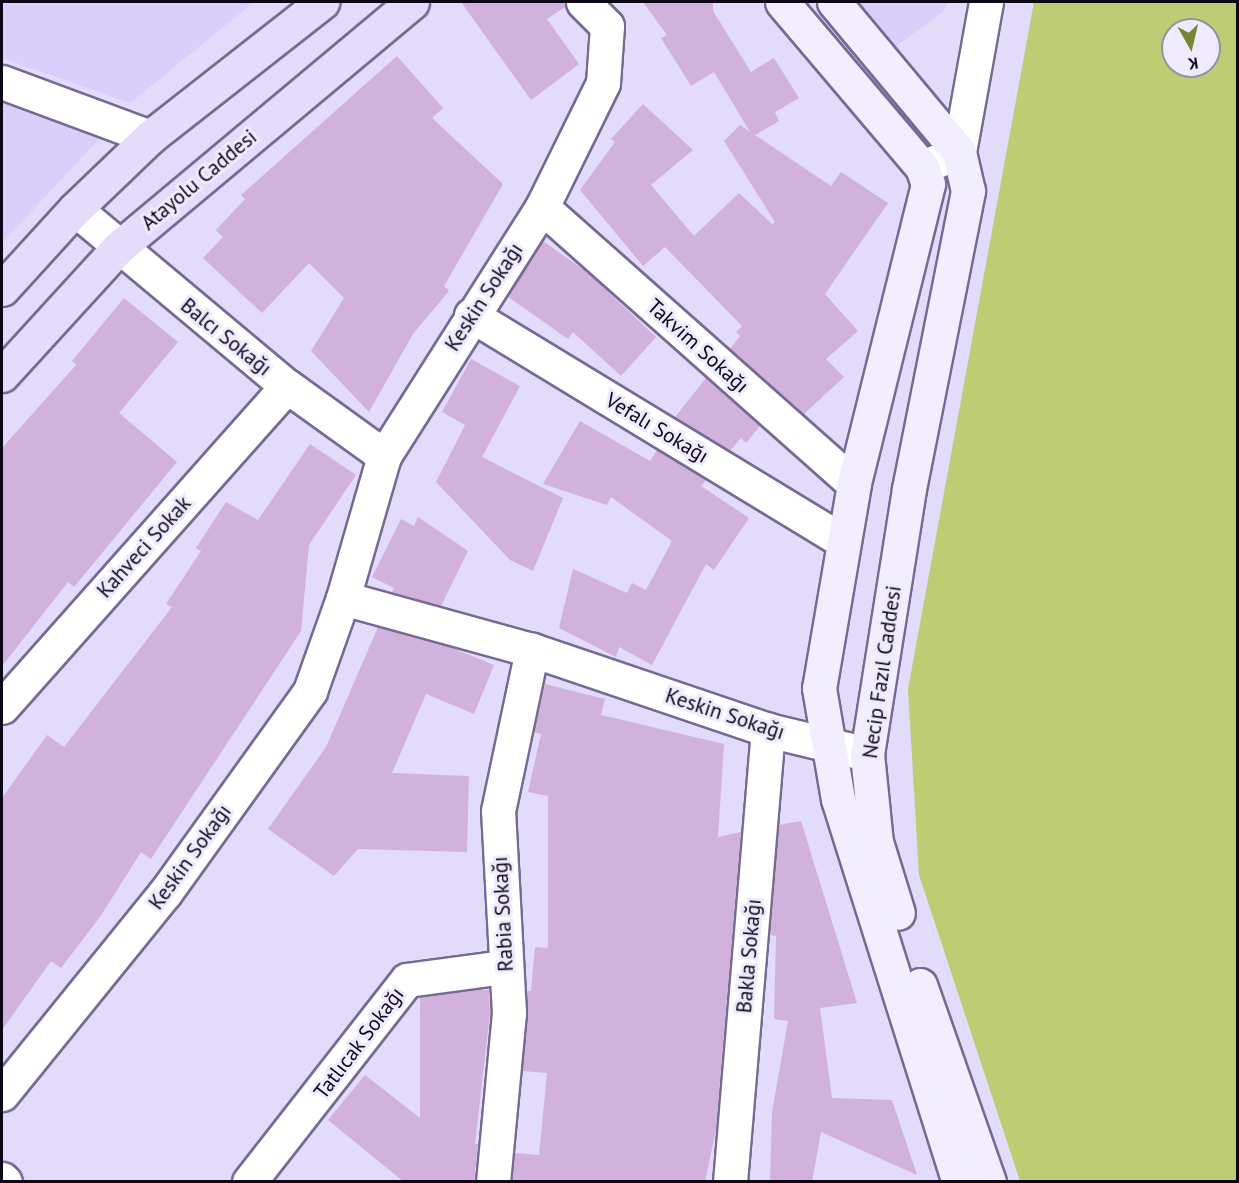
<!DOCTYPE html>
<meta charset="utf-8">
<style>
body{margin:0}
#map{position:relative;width:1239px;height:1183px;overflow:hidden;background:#e2dbf9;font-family:"PT Sans",sans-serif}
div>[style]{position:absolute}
.built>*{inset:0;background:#dacefb}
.green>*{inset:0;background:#becd73}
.building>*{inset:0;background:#d1b2dc}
.roads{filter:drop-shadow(2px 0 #766a95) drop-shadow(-2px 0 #766a95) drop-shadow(0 2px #766a95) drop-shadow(0 -2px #766a95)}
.street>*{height:33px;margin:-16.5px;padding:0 16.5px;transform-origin:16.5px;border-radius:16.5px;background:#fff}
.secondary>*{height:33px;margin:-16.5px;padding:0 16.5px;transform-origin:16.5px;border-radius:16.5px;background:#f2eefd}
.primary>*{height:33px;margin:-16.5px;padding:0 16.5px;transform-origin:16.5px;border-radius:16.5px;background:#e5dcfb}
span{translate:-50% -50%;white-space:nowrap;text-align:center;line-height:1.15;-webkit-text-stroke:6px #efeafe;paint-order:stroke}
.street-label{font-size:21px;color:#0d0818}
.frame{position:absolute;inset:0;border:3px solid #0d0818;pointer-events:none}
.north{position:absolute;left:1161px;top:18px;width:60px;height:60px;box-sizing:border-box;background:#efeafe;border:2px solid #9590a2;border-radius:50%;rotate:172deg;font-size:16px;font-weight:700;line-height:24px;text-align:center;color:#0d0818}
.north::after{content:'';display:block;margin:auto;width:21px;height:27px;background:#788532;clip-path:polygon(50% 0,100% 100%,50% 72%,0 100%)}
</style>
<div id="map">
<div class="built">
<div style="clip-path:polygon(2px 2px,254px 2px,130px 103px,2px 58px)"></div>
<div style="clip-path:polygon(857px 2px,947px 2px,944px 11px,895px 47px)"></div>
<div style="clip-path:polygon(2px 102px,100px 138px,2px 243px)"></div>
</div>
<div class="green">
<div style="clip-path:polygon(evenodd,1034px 2px,1237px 2px,1237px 1181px,1020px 1181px,919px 875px,908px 689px,1034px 2px,1173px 30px,1209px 30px,1209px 66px,1173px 66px,1173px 30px)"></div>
</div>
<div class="building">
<div style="clip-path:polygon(461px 2px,565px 2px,565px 7px,547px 19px,579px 64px,531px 100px)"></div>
<div style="clip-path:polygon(643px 2px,713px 2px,713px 11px,751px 72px,774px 58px,799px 98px,775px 112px,779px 121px,755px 135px,831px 186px,841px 172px,888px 203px,825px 294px,858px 331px,826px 359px,844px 377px,804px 414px,730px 349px,740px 336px,736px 332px,742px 326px,665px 247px,643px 266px,580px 190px,615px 142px,611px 139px,643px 104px,693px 150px,651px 185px,694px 236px,739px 193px,772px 224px,775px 222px,724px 141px,740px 125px,750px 132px,714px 72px,691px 86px,661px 38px,667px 35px)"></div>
<div style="clip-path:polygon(397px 56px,443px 108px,432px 118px,503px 184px,444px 286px,449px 291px,413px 334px,369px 412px,311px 351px,344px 298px,309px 263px,262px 313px,203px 258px,223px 237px,216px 230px,245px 199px,241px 195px)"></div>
<div style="clip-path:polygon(543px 241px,588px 273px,656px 337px,621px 376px,573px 332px,568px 339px,507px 296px)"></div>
<div style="clip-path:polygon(124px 298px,178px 342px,119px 413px,177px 462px,74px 587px,68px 582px,2px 666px,2px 448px,76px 365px,72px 361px)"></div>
<div style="clip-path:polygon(471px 359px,520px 386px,482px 457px,563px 498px,533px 571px,510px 560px,436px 482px,465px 425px,442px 412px)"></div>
<div style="clip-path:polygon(706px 378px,760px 426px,746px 443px,741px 438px,730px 451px,675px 417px)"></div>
<div style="clip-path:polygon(580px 421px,650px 461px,657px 450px,706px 480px,701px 486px,749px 518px,714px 570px,706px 564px,652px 665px,619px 647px,616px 657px,559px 628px,573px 569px,627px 593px,632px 583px,646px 590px,672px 541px,611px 497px,607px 505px,543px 484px)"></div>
<div style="clip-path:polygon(310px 444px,356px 475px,309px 545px,301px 631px,151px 859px,141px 852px,100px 917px,61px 968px,51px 961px,2px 1030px,2px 798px,47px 735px,64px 747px,172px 607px,166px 604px,201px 551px,196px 548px,226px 502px,258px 520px)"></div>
<div style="clip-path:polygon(418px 517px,468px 551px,441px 606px,392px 592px,394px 588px,372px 577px,401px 519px,414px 526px)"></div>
<div style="clip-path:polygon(378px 627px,447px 646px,494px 665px,474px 714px,426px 694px,392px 773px,469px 776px,467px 852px,358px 849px,334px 876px,268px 829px,326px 747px)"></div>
<div style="clip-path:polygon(545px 684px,605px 699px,601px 715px,724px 744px,718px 837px,741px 832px,716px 1129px,705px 1182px,512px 1182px,515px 1153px,539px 1155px,547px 1073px,522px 1071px,527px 991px,531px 991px,535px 947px,548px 948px,548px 796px,528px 792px,541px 734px,534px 732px)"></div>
<div style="clip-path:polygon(801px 821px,857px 1003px,820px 1008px,832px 1098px,892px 1100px,917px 1175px,821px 1132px,812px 1182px,770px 1182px,772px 1112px,788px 1021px,774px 1019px,776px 936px,770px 935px,779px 825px)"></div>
<div style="clip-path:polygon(474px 990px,489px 990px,490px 1013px,475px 1144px,478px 1144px,474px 1182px,404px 1182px,328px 1120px,365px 1075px,420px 1118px,420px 997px)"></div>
</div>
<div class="roads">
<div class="street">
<div style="left:2px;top:82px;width:158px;rotate:20.4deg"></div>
<div style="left:922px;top:167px;width:40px;rotate:-22deg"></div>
<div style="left:959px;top:152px;width:152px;rotate:-79.8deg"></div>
<div style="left:542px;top:207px;width:417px;rotate:41.6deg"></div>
<div style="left:75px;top:209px;width:276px;rotate:39.9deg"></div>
<div style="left:287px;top:386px;width:120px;rotate:35.8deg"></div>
<div style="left:471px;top:315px;width:434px;rotate:31.3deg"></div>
<div style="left:343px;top:598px;width:148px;rotate:-73.9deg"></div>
<div style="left:384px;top:456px;width:295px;rotate:-57.6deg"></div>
<div style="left:542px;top:207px;width:138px;rotate:-63.8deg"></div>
<div style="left:603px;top:83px;width:57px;rotate:-86deg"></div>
<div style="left:607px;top:26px;width:34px;rotate:-135deg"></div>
<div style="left:2px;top:707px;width:429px;rotate:-48.4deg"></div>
<div style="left:2px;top:1094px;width:259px;rotate:-51deg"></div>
<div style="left:165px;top:893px;width:249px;rotate:-54.3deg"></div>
<div style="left:310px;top:691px;width:99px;rotate:-70.5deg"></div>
<div style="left:343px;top:598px;width:196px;rotate:15.4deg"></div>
<div style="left:532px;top:650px;width:249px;rotate:18.7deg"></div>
<div style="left:768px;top:730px;width:102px;rotate:13.6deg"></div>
<div style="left:2px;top:1179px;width:4px;rotate:45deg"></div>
<div style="left:249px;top:1182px;width:256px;rotate:-52deg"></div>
<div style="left:407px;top:980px;width:99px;rotate:-7.6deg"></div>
<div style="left:493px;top:1182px;width:170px;rotate:-84.6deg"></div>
<div style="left:509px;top:1013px;width:202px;rotate:-93.1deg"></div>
<div style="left:498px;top:811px;width:165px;rotate:-78.1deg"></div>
<div style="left:730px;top:1182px;width:454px;rotate:-85.2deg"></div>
</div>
<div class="secondary">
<div style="left:782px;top:2px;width:216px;rotate:49.7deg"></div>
<div style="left:922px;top:167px;width:18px;rotate:71deg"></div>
<div style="left:928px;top:184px;width:309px;rotate:103.9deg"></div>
<div style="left:854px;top:484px;width:207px;rotate:99.7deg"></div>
<div style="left:819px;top:688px;width:113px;rotate:80.3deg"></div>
<div style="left:838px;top:799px;width:402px;rotate:72.5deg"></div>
<div style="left:834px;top:2px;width:195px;rotate:50.2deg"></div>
<div style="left:959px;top:152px;width:40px;rotate:77deg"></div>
<div style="left:968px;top:191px;width:304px;rotate:101.2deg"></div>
<div style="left:909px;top:489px;width:268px;rotate:99deg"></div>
<div style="left:867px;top:754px;width:88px;rotate:84.2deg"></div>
<div style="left:876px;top:842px;width:74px;rotate:72.8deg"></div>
<div style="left:920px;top:985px;width:209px;rotate:70.7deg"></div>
</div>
<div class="primary">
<div style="left:2px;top:289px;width:108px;rotate:-47.6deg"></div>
<div style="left:75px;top:209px;width:104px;rotate:-43.8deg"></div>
<div style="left:150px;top:137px;width:219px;rotate:-38.1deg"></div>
<div style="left:2px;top:375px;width:172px;rotate:-47.6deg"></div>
<div style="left:118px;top:248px;width:383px;rotate:-39.9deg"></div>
</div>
</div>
<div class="street-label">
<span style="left:199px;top:180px;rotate:-40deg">Atayolu Caddesi</span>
<span style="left:484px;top:297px;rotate:-57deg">Keskin Sokağı</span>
<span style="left:226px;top:337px;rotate:39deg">Balcı Sokağı</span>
<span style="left:698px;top:346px;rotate:42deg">Takvim Sokağı</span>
<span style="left:657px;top:428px;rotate:31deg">Vefalı Sokağı</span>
<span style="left:144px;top:547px;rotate:-48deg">Kahveci Sokak</span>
<span style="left:882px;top:672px;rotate:-82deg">Necip Fazıl Caddesi</span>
<span style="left:725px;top:714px;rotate:18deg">Keskin Sokağı</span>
<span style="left:190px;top:857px;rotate:-54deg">Keskin Sokağı</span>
<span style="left:503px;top:914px;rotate:-93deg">Rabia Sokağı</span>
<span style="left:749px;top:956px;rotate:-85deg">Bakla Sokağı</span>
<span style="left:359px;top:1043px;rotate:-53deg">Tatlıcak Sokağı</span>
</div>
<div class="frame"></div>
<div class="north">K</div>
</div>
